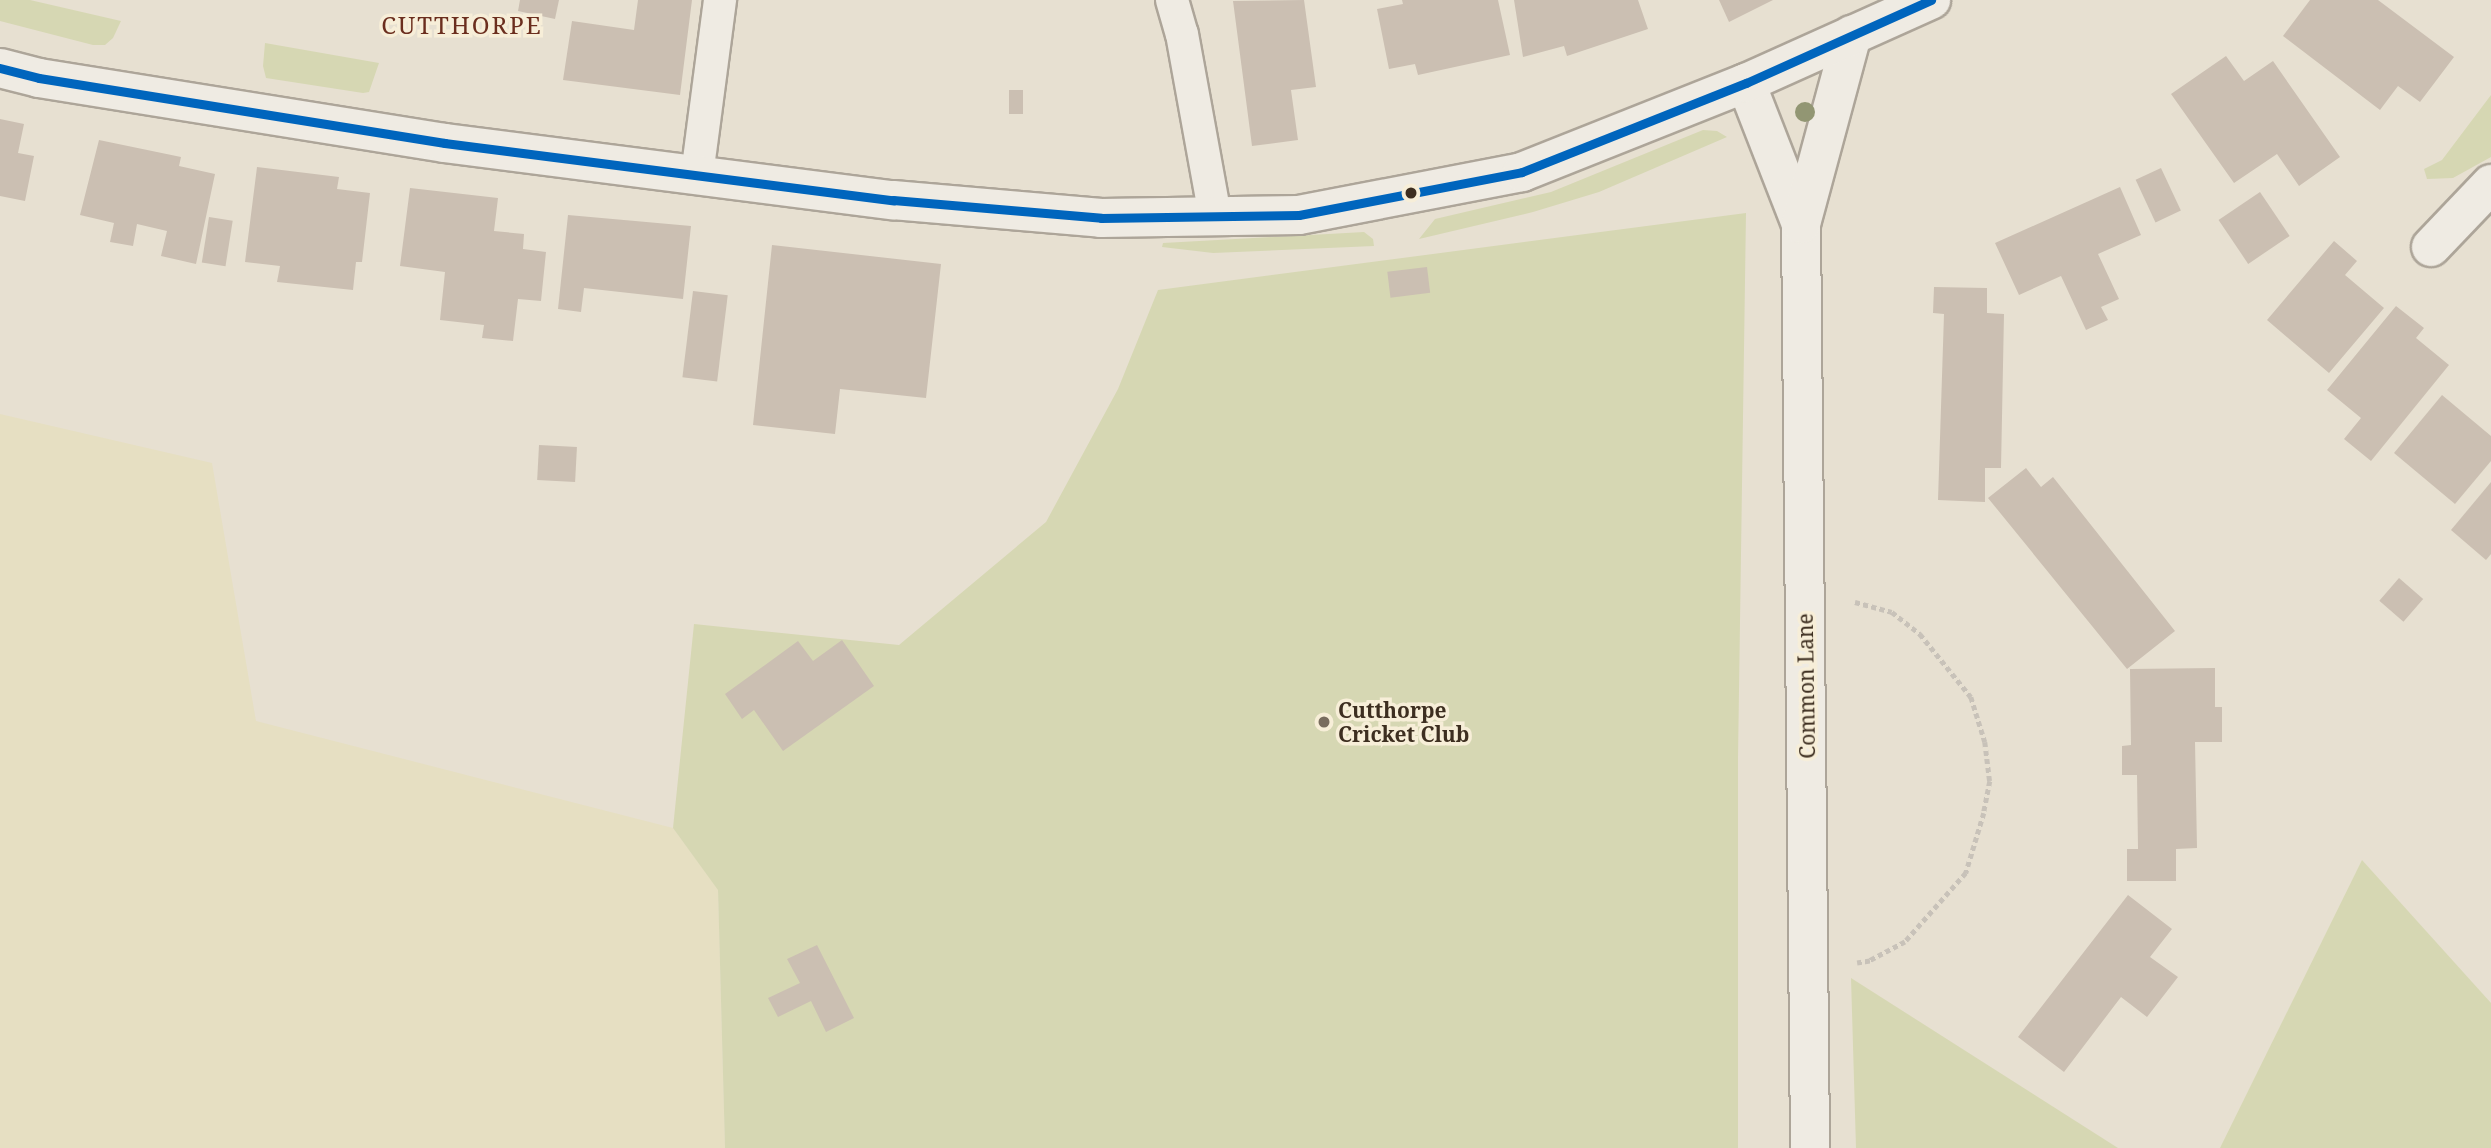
<!DOCTYPE html>
<style>
body{margin:0}
#map{position:relative;width:2491px;height:1148px;overflow:hidden;background:#e7e0d1;font-family:"Noto Serif",serif}
div>[style]{position:absolute}
.farmland>*{inset:0;background:#e6dfc2}
.green>*{inset:0;background:#d6d7b3}
.building>*{inset:0;background:#cbbfb2;transform-origin:0 0}
.path>*{height:4.5px;margin-top:-2.25px;transform-origin:0;background:repeating-linear-gradient(90deg,#c8c2b9 0 5px,transparent 0 8.5px)}
.roads{filter:drop-shadow(2px 0 #ada599) drop-shadow(-2px 0 #ada599) drop-shadow(0 2px #ada599) drop-shadow(0 -2px #ada599)}
.lane>*{height:32px;margin:-16px;padding:0 16px;transform-origin:16px;border-radius:16px;background:#efebe3}
.street>*{height:38px;margin:-19px;padding:0 19px;transform-origin:19px;border-radius:19px;background:#efebe3}
.secondary>*{height:38px;margin:-19px;padding:0 19px;transform-origin:19px;border-radius:19px;background:#efebe3}
.bus-1>*{height:9px;margin:-4.5px;padding:0 4.5px;transform-origin:4.5px;border-radius:4.5px;background:#0065bd}
.trees>*{width:20px;height:20px;margin:-10px;border-radius:50%;background:#929673}
.dots>*{width:19px;height:19px;translate:-50% -50%;box-sizing:border-box;border:4px solid #f7eed8;border-radius:50%}
span{translate:-50% -50%;white-space:nowrap;text-align:center;line-height:1.15;-webkit-text-stroke:7px #f7eed8;paint-order:stroke}
.street-label{font-size:21px;color:#3d2e20}
.poi-label{font-size:21px;color:#3d2e20;font-weight:700}
.left{translate:0 -50%;text-align:left}
.quarter-label{font-size:24px;color:#6b2e1e;letter-spacing:2px}
</style>
<div id="map">
<div class="farmland">
<div style="clip-path:polygon(0 414px,212px 463px,256px 721px,673px 828px,718px 889px,725px 1148px,0 1148px)"></div>
</div>
<div class="green">
<div style="clip-path:polygon(0 0,30px 0,121px 21px,113px 38px,105px 45px,93px 45px,0 21px)"></div>
<div style="clip-path:polygon(265px 43px,379px 63px,369px 92px,363px 93px,266px 78px,263px 66px)"></div>
<div style="clip-path:polygon(2491px 95px,2491px 157px,2453px 178px,2427px 179px,2424px 169px,2442px 160px)"></div>
<div style="clip-path:polygon(1703px 130px,1717px 131px,1727px 137px,1599px 192px,1533px 212px,1419px 239px,1435px 219px,1551px 192px)"></div>
<div style="clip-path:polygon(1746px 213px,1738px 759px,1738px 1148px,725px 1148px,718px 890px,673px 828px,694px 624px,899px 645px,1046px 522px,1118px 389px,1158px 290px)"></div>
<div style="clip-path:polygon(1364px 232px,1373px 239px,1374px 246px,1213px 253px,1162px 247px,1163px 243px)"></div>
<div style="clip-path:polygon(2362px 860px,2491px 1003px,2491px 1148px,2220px 1148px)"></div>
<div style="clip-path:polygon(1851px 978px,2118px 1148px,1856px 1148px)"></div>
</div>
<div class="building">
<div style="clip-path:polygon(520px 0,559px 0,555px 19px,518px 11px)"></div>
<div style="clip-path:polygon(638px 0,692px 0,680px 95px,563px 80px,572px 21px,634px 30px)"></div>
<div style="clip-path:polygon(1304px 0,1316px 87px,1291px 90px,1298px 140px,1252px 146px,1233px 1px)"></div>
<div style="clip-path:polygon(1402px 0,1498px 0,1510px 55px,1418px 75px,1415px 64px,1389px 69px,1377px 9px,1403px 4px)"></div>
<div style="clip-path:polygon(1514px 0,1638px 0,1648px 29px,1567px 56px,1564px 46px,1523px 57px)"></div>
<div style="clip-path:polygon(1719px 0,1773px 0,1729px 22px)"></div>
<div style="clip-path:polygon(2310px 0,2378px 0,2454px 57px,2420px 102px,2398px 86px,2380px 110px,2283px 36px)"></div>
<div style="clip-path:polygon(2226px 56px,2244px 81px,2273px 61px,2340px 157px,2299px 186px,2277px 154px,2234px 183px,2171px 94px)"></div>
<div style="left:1009px;top:90px;width:14px;height:24px"></div>
<div style="clip-path:polygon(0 119px,24px 124px,18px 153px,34px 156px,25px 201px,0 196px)"></div>
<div style="clip-path:polygon(99px 140px,181px 157px,179px 166px,215px 174px,196px 264px,161px 256px,167px 231px,137px 224px,133px 246px,110px 242px,114px 223px,80px 215px)"></div>
<div style="clip-path:polygon(257px 167px,339px 177px,337px 189px,370px 193px,362px 262px,356px 262px,353px 290px,277px 282px,280px 266px,245px 262px)"></div>
<div style="left:2161px;top:168px;width:47px;height:28px;rotate:65deg"></div>
<div style="clip-path:polygon(2120px 187px,2141px 235px,2098px 254px,2119px 299px,2101px 307px,2108px 320px,2086px 330px,2061px 276px,2019px 295px,1995px 243px)"></div>
<div style="clip-path:polygon(410px 188px,498px 198px,494px 231px,524px 234px,523px 249px,546px 252px,541px 301px,518px 299px,513px 341px,482px 338px,484px 325px,440px 320px,445px 272px,400px 266px)"></div>
<div style="left:2260px;top:192px;width:53px;height:50px;rotate:56deg"></div>
<div style="clip-path:polygon(568px 215px,691px 226px,683px 299px,584px 288px,581px 312px,558px 309px)"></div>
<div style="left:209px;top:217px;width:24px;height:46px;rotate:9deg"></div>
<div style="clip-path:polygon(2334px 241px,2357px 261px,2345px 275px,2384px 308px,2329px 373px,2267px 320px)"></div>
<div style="clip-path:polygon(772px 245px,941px 264px,926px 398px,840px 389px,835px 434px,753px 425px)"></div>
<div style="left:1427px;top:267px;width:26px;height:40px;rotate:83deg"></div>
<div style="clip-path:polygon(1934px 287px,1987px 288px,1987px 313px,2004px 314px,2001px 468px,1985px 468px,1985px 502px,1938px 500px,1944px 314px,1933px 313px)"></div>
<div style="left:693px;top:291px;width:35px;height:87px;rotate:7deg"></div>
<div style="clip-path:polygon(2396px 306px,2424px 328px,2416px 338px,2449px 365px,2371px 461px,2344px 439px,2361px 418px,2327px 390px)"></div>
<div style="clip-path:polygon(2442px 395px,2491px 436px,2491px 461px,2455px 504px,2394px 453px)"></div>
<div style="left:539px;top:445px;width:38px;height:35px;rotate:3deg"></div>
<div style="clip-path:polygon(2026px 468px,2041px 487px,2053px 477px,2175px 631px,2127px 669px,1988px 498px)"></div>
<div style="clip-path:polygon(2491px 482px,2491px 554px,2486px 560px,2451px 530px)"></div>
<div style="left:2399px;top:578px;width:32px;height:30px;rotate:41deg"></div>
<div style="clip-path:polygon(842px 640px,874px 686px,783px 751px,754px 710px,742px 719px,725px 694px,798px 641px,813px 661px)"></div>
<div style="clip-path:polygon(2215px 668px,2215px 707px,2222px 707px,2222px 742px,2195px 742px,2197px 848px,2176px 849px,2176px 881px,2127px 881px,2127px 849px,2138px 849px,2137px 775px,2122px 775px,2122px 746px,2131px 745px,2130px 669px)"></div>
<div style="clip-path:polygon(2128px 895px,2172px 929px,2150px 957px,2178px 977px,2147px 1017px,2121px 997px,2064px 1072px,2018px 1037px)"></div>
<div style="clip-path:polygon(817px 945px,854px 1018px,826px 1032px,811px 1001px,778px 1017px,768px 998px,800px 983px,787px 959px)"></div>
</div>
<div class="path">
<div style="left:1855px;top:602px;width:38px;rotate:15deg"></div>
<div style="left:1892px;top:612px;width:36px;rotate:38deg"></div>
<div style="left:1920px;top:634px;width:81px;rotate:51deg"></div>
<div style="left:1971px;top:697px;width:47px;rotate:72.7deg"></div>
<div style="left:1985px;top:742px;width:39px;rotate:83deg"></div>
<div style="left:1990px;top:781px;width:33px;rotate:101deg"></div>
<div style="left:1984px;top:813px;width:63px;rotate:106.7deg"></div>
<div style="left:1966px;top:873px;width:92px;rotate:131.5deg"></div>
<div style="left:1905px;top:942px;width:40px;rotate:152deg"></div>
<div style="left:1870px;top:961px;width:13px;rotate:171deg"></div>
</div>
<div class="roads">
<div class="lane">
<div style="left:1172px;top:0;width:35px;rotate:74deg"></div>
<div style="left:1182px;top:34px;width:185px;rotate:79.7deg"></div>
<div style="left:697px;top:175px;width:177px;rotate:-82.5deg"></div>
</div>
<div class="street">
<div style="left:1746px;top:83px;width:151px;rotate:68.7deg"></div>
<div style="left:1801px;top:224px;width:924px;rotate:89.44deg"></div>
<div style="left:1801px;top:224px;width:196px;rotate:-74.9deg"></div>
<div style="left:2431px;top:247px;width:87px;rotate:-46.4deg"></div>
</div>
<div class="secondary">
<div style="left:0;top:68px;width:40px;rotate:14.4deg"></div>
<div style="left:39px;top:78px;width:411px;rotate:9.1deg"></div>
<div style="left:445px;top:143px;width:452px;rotate:7.3deg"></div>
<div style="left:893px;top:200px;width:209px;rotate:4.9deg"></div>
<div style="left:1101px;top:218px;width:198px;rotate:-0.9deg"></div>
<div style="left:1299px;top:215px;width:227px;rotate:-10.9deg"></div>
<div style="left:1522px;top:172px;width:241px;rotate:-21.7deg"></div>
<div style="left:1746px;top:83px;width:203px;rotate:-24.2deg"></div>
</div>
</div>
<div class="bus-1">
<div style="left:0;top:68px;width:40px;rotate:14.4deg"></div>
<div style="left:39px;top:78px;width:411px;rotate:9.1deg"></div>
<div style="left:445px;top:143px;width:452px;rotate:7.3deg"></div>
<div style="left:893px;top:200px;width:209px;rotate:4.9deg"></div>
<div style="left:1101px;top:218px;width:198px;rotate:-0.9deg"></div>
<div style="left:1299px;top:215px;width:227px;rotate:-10.9deg"></div>
<div style="left:1522px;top:172px;width:241px;rotate:-21.7deg"></div>
<div style="left:1746px;top:83px;width:203px;rotate:-24.2deg"></div>
</div>
<div class="trees">
<div style="left:1805px;top:112px"></div>
</div>
<div class="dots">
<div style="left:1411px;top:193px;background:#3d2e20"></div>
<div style="left:1324px;top:722px;background:#786c5e"></div>
</div>
<div class="street-label">
<span style="left:1806px;top:686px;rotate:-91deg">Common Lane</span>
</div>
<div class="poi-label">
<span class="left" style="left:1338px;top:722px">Cutthorpe<br>Cricket Club</span>
</div>
<div class="quarter-label">
<span style="left:462px;top:25px">CUTTHORPE</span>
</div>
</div>
